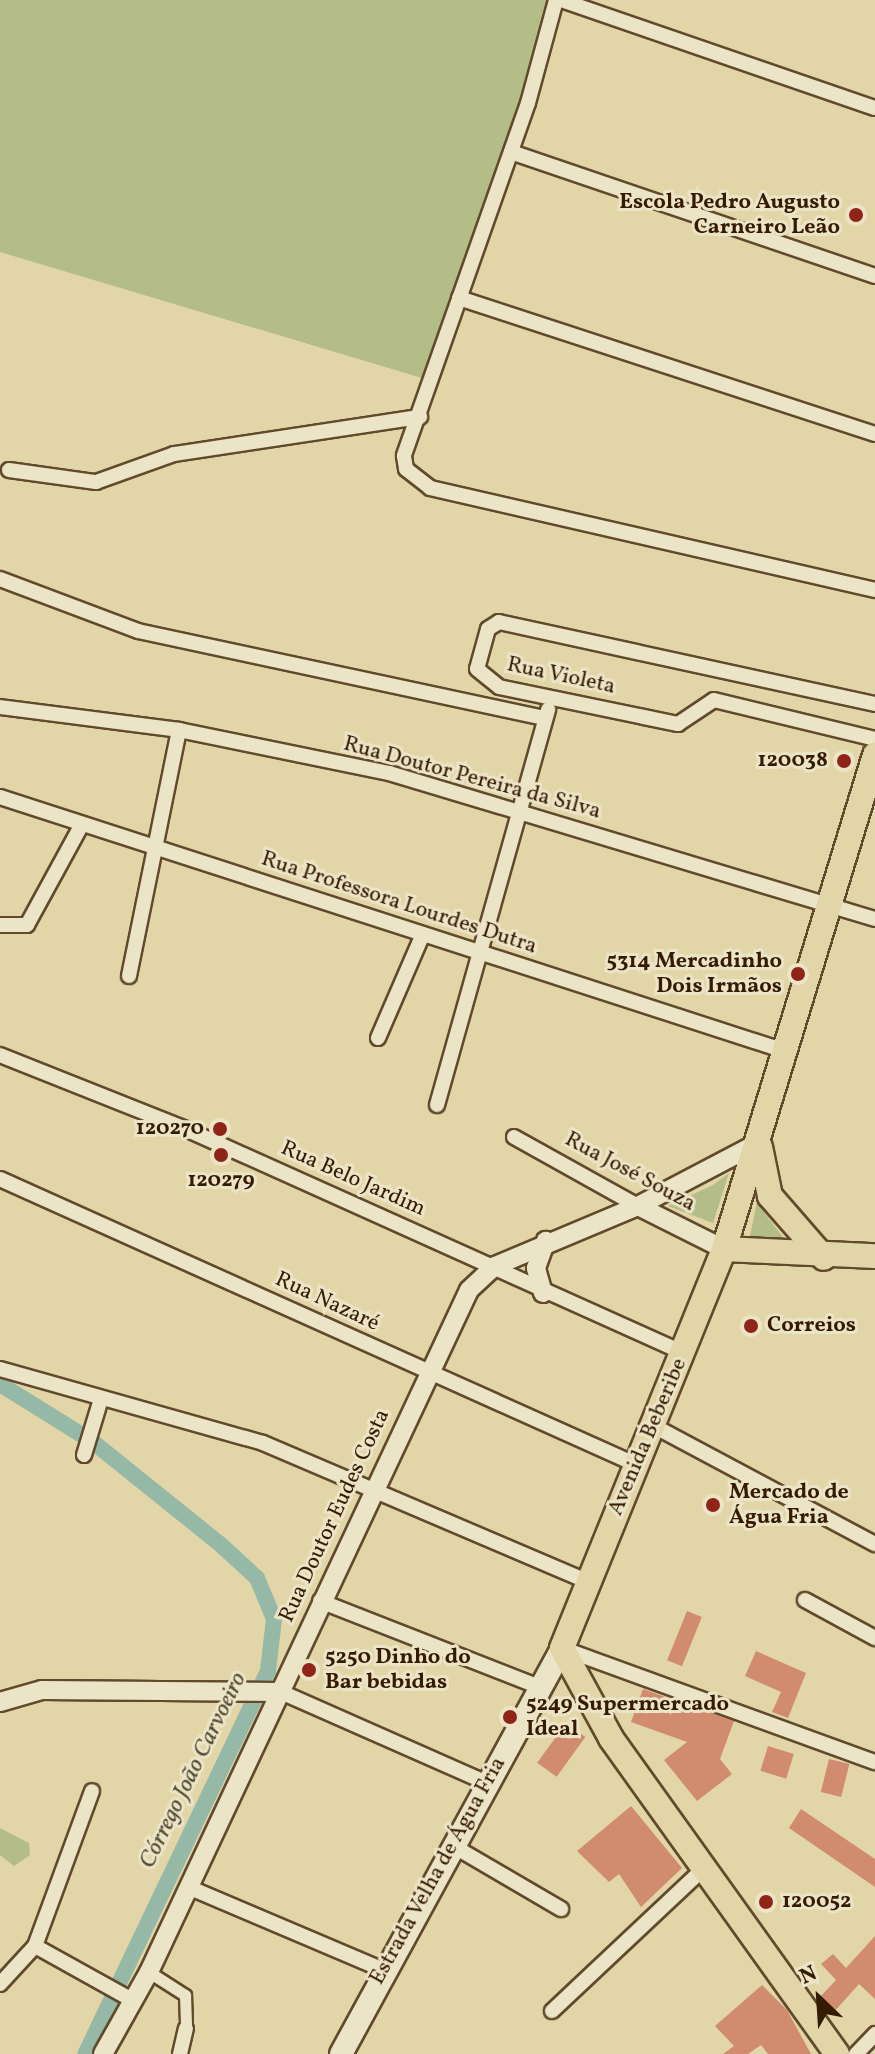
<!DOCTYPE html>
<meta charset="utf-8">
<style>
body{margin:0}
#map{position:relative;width:875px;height:2054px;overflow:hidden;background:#e2d5a8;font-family:Vollkorn,serif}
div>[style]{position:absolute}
.green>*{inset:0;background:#b4bd87}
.canal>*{height:16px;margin:-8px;padding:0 8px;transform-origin:8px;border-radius:8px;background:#95b9a6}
.building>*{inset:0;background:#d18c70;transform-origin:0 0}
.roads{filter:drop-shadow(2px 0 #614a2c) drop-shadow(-2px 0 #614a2c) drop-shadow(0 2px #614a2c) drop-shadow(0 -2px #614a2c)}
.pedestrian>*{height:11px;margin:-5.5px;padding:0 5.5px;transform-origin:5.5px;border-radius:5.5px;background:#ece4c6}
.minor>*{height:14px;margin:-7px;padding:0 7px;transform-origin:7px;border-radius:7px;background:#ece4c6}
.tertiary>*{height:18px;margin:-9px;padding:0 9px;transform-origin:9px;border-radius:9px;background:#ece4c6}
.secondary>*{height:22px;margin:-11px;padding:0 11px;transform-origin:11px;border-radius:11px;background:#ece4c6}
.primary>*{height:24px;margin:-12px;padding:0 12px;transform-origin:12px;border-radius:12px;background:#e2d5a8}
.dots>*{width:22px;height:22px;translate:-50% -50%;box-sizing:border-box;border:4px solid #ece4c6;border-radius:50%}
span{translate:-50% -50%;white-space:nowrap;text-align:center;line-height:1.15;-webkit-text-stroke:6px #ece4c6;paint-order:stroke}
.poi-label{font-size:22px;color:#361b03;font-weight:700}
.right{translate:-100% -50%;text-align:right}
.left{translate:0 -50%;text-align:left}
.street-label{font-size:22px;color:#361b03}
.water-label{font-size:24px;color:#524a34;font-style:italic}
.north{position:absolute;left:779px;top:1958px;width:80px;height:80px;-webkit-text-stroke:6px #ece4c6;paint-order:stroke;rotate:335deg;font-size:22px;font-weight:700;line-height:32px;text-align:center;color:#361b03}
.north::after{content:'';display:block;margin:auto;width:28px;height:36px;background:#361b03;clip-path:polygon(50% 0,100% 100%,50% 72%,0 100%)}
</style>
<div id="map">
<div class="green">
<div style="clip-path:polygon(0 0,556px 0,432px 381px,0 252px)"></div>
<div style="clip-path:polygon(729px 1173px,713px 1223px,668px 1206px,713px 1185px)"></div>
<div style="clip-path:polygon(758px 1197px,766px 1215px,786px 1241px,749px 1241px)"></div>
<div style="clip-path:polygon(0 1828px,29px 1843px,30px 1855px,14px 1866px,0 1855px)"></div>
</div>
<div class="canal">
<div style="left:0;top:1384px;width:110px;rotate:31.9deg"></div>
<div style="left:93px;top:1442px;width:163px;rotate:38.8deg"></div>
<div style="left:220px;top:1544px;width:50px;rotate:42.6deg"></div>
<div style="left:257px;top:1578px;width:44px;rotate:67.5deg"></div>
<div style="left:274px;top:1619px;width:52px;rotate:96.6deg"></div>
<div style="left:268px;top:1671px;width:424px;rotate:115.5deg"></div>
</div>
<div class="building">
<div style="left:687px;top:1611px;width:16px;height:53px;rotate:22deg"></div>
<div style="clip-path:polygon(756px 1651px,806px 1673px,788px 1718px,772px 1712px,781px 1692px,745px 1676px)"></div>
<div style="clip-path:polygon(643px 1689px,734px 1721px,720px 1759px,732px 1774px,697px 1801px,664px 1760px,687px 1742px,631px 1722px)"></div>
<div style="left:566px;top:1723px;width:24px;height:49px;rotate:36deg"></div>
<div style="left:768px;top:1746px;width:27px;height:26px;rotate:17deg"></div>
<div style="left:829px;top:1759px;width:21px;height:34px;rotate:14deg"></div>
<div style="clip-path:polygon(631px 1806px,682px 1868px,641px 1907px,619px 1874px,609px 1882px,577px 1851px)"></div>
<div style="clip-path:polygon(801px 1809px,875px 1859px,875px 1887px,789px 1828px)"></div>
<div style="clip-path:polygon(875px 1936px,875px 1999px,859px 1984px,833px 2013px,818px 1999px,836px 1980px,821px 1964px,833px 1954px,846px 1968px)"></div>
<div style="clip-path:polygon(762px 1985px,787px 2010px,811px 2054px,768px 2054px,761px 2045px,748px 2054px,723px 2054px,734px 2046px,715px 2026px)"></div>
</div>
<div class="roads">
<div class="pedestrian">
<div style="left:149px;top:1972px;width:43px;rotate:32.6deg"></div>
<div style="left:185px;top:1995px;width:34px;rotate:88deg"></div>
</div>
<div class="minor">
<div style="left:556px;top:0;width:107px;rotate:105.2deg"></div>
<div style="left:528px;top:103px;width:374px;rotate:109.4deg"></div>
<div style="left:404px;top:456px;width:13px;rotate:81deg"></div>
<div style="left:406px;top:469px;width:31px;rotate:38deg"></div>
<div style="left:430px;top:488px;width:457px;rotate:12.9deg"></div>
<div style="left:561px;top:0;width:332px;rotate:19deg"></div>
<div style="left:511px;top:152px;width:385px;rotate:18.8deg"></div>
<div style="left:459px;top:298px;width:438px;rotate:18.1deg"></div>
<div style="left:9px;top:470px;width:88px;rotate:7.9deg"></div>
<div style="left:96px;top:482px;width:83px;rotate:-19.7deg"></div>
<div style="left:174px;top:454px;width:249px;rotate:-8.6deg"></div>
<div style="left:0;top:579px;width:147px;rotate:20.6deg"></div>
<div style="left:138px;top:631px;width:416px;rotate:12.1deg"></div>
<div style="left:875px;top:704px;width:385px;rotate:-167.7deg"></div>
<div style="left:499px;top:622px;width:13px;rotate:148deg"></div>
<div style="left:488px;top:629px;width:41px;rotate:105.4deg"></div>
<div style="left:477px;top:669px;width:28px;rotate:39deg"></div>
<div style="left:499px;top:687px;width:183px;rotate:11.7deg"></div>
<div style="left:678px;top:724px;width:43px;rotate:-33.7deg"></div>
<div style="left:714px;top:700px;width:166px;rotate:13.6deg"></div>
<div style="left:0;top:707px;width:180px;rotate:7.3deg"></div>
<div style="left:179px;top:730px;width:214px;rotate:11.6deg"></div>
<div style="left:389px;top:773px;width:507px;rotate:16.72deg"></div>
<div style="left:0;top:797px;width:825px;rotate:17.93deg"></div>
<div style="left:0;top:925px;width:27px"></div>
<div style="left:27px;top:925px;width:113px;rotate:-61.4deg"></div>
<div style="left:129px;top:976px;width:251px;rotate:-78.5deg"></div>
<div style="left:378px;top:1038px;width:113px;rotate:-66.6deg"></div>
<div style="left:0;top:1055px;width:202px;rotate:21.7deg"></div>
<div style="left:188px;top:1130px;width:544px;rotate:24.21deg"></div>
<div style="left:437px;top:1105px;width:411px;rotate:-74.3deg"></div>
<div style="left:514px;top:1137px;width:142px;rotate:29.1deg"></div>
<div style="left:0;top:1179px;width:698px;rotate:24.18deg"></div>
<div style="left:0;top:1369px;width:273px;rotate:15.7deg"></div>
<div style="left:263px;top:1443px;width:351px;rotate:23.1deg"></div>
<div style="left:652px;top:1425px;width:253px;rotate:28.1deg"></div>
<div style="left:84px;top:1455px;width:59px;rotate:-73.1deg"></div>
<div style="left:805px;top:1600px;width:80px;rotate:28.5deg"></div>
<div style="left:320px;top:1601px;width:233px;rotate:21.4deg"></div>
<div style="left:564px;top:1649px;width:331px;rotate:20deg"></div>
<div style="left:281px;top:1692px;width:225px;rotate:23.8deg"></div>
<div style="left:455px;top:1847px;width:123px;rotate:30.3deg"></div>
<div style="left:188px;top:1887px;width:213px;rotate:23deg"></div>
<div style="left:35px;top:1946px;width:113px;rotate:29.1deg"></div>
<div style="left:0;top:1984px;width:52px;rotate:-47.4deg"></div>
<div style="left:35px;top:1946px;width:165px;rotate:-69.8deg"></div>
<div style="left:552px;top:2011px;width:206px;rotate:-43.2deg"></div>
<div style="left:180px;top:2054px;width:26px;rotate:-77deg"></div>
<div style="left:856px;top:2054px;width:28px;rotate:-46deg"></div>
</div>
<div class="tertiary">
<div style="left:638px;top:1206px;width:96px;rotate:26.6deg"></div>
<div style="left:543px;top:1293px;width:26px;rotate:-106deg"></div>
<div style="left:536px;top:1268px;width:29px;rotate:-70deg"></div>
<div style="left:0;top:1702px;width:44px;rotate:-15.9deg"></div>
<div style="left:42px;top:1690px;width:239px;rotate:0.5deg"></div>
<div style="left:103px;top:2054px;width:94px;rotate:-60.7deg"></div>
<div style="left:149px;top:1972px;width:753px;rotate:-64.86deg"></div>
<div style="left:469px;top:1290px;width:35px;rotate:-43deg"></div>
<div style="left:495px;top:1266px;width:155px;rotate:-22.8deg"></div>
<div style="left:638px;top:1206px;width:133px;rotate:-27.7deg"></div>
</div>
<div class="secondary">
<div style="left:341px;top:2054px;width:462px;rotate:-61.4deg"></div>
</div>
<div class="primary">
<div style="left:760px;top:1147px;width:50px;rotate:78.5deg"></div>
<div style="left:770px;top:1196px;width:82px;rotate:48.9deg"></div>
<div style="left:724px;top:1249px;width:151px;rotate:2.7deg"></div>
<div style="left:837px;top:2054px;width:388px;rotate:-125.6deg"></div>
<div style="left:611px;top:1738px;width:102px;rotate:-118.6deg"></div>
<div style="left:562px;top:1648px;width:431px;rotate:-67.9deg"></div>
<div style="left:724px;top:1249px;width:517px;rotate:-73deg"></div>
</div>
</div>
<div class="dots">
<div style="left:856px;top:215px;background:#8f2418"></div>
<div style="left:844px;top:761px;background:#8f2418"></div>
<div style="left:798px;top:974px;background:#8f2418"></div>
<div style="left:220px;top:1129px;background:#8f2418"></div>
<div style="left:221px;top:1155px;background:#8f2418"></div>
<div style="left:751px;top:1326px;background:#8f2418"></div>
<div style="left:713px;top:1505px;background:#8f2418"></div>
<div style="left:309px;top:1670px;background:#8f2418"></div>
<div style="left:510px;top:1717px;background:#8f2418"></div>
<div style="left:766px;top:1902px;background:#8f2418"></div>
</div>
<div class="poi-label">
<span class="right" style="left:840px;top:215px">Escola Pedro Augusto<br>Carneiro Leão</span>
<span class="right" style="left:828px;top:761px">120038</span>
<span class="right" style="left:782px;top:974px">5314 Mercadinho<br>Dois Irmãos</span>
<span class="right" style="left:204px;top:1129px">120270</span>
<span style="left:221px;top:1181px">120279</span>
<span class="left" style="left:767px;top:1326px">Correios</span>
<span class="left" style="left:729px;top:1505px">Mercado de<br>Água Fria</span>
<span class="left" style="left:325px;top:1670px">5250 Dinho do<br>Bar bebidas</span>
<span class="left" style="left:526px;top:1717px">5249 Supermercado<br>Ideal</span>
<span class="left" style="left:782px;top:1902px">120052</span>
</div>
<div class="street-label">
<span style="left:561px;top:676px;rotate:12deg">Rua Violeta</span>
<span style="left:472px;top:778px;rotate:15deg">Rua Doutor Pereira da Silva</span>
<span style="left:399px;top:903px;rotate:18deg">Rua Professora Lourdes Dutra</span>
<span style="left:630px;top:1172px;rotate:28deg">Rua José Souza</span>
<span style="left:353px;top:1179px;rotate:24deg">Rua Belo Jardim</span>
<span style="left:327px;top:1302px;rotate:25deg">Rua Nazaré</span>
<span style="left:648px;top:1437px;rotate:-67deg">Avenida Beberibe</span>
<span style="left:335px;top:1516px;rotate:-65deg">Rua Doutor Eudes Costa</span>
<span style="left:438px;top:1871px;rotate:-61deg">Estrada Velha de Água Fria</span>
</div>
<div class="water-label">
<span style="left:194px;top:1771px;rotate:-64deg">Córrego João Carvoeiro</span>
</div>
<div class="north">N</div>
</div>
